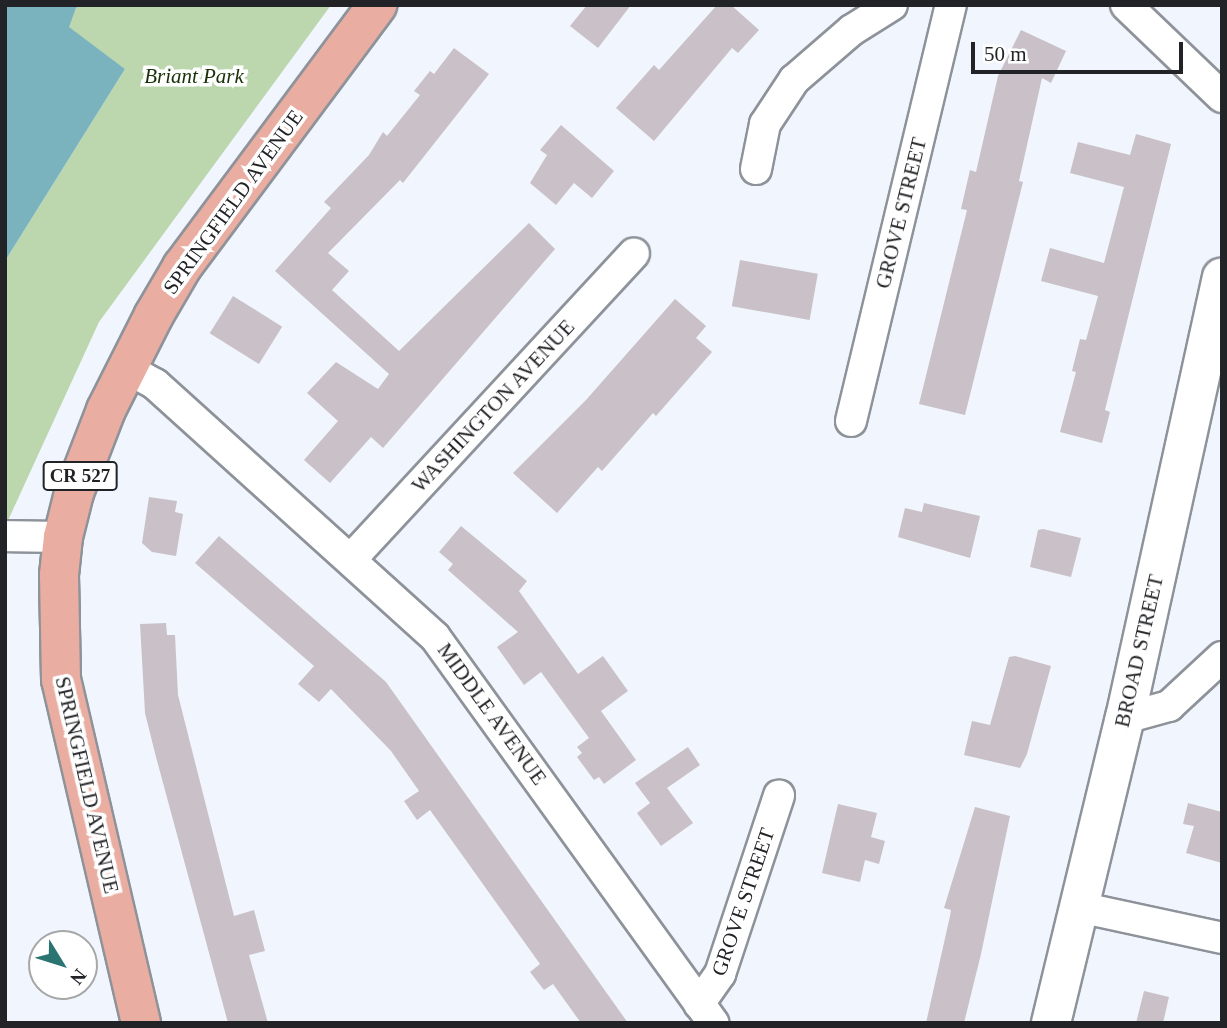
<!DOCTYPE html>
<style>
body{margin:0}
#map{position:relative;width:1227px;height:1028px;overflow:hidden;background:#f0f5fe;font-family:Georgia,serif}
div>[style]{position:absolute}
.green>*{inset:0;background:#bcd6ae}
.water>*{inset:0;background:#7ab3be}
.building>*{inset:0;background:#c9c1c7;transform-origin:0 0}
.roads{filter:drop-shadow(2px 0 #8e939a) drop-shadow(-2px 0 #8e939a) drop-shadow(0 2px #8e939a) drop-shadow(0 -2px #8e939a)}
.minor>*{height:30px;margin:-15px;padding:0 15px;transform-origin:15px;border-radius:15px;background:#fff}
.secondary>*{height:38px;margin:-19px;padding:0 19px;transform-origin:19px;border-radius:19px;background:#fff}
.primary>*{height:38px;margin:-19px;padding:0 19px;transform-origin:19px;border-radius:19px;background:#e9ada1}
span{translate:-50% -50%;white-space:nowrap;text-align:center;line-height:1.15;-webkit-text-stroke:7px #fff;paint-order:stroke}
.shield-label span{padding:2px 5px;background:#fff;border:2px solid;border-radius:5px;-webkit-text-stroke-width:0}
.shield-label{font-size:19px;color:#222326;font-weight:700}
.park-label{font-size:21px;color:#183106;font-style:italic}
.street-label{font-size:21px;color:#222326}
.frame{position:absolute;inset:0;border:7px solid #222326;pointer-events:none}
.north{position:absolute;left:28px;top:930px;width:70px;height:70px;box-sizing:border-box;background:#fff;border:2px solid #a7a7a8;border-radius:50%;rotate:128deg;font-size:19px;font-weight:700;line-height:28px;text-align:center;color:#222326}
.north::after{content:'';display:block;margin:auto;width:24px;height:32px;background:#2a7472;clip-path:polygon(50% 0,100% 100%,50% 72%,0 100%)}
.scale{position:absolute;left:971px;top:42px;width:212px;height:32px;box-sizing:border-box;border:4px solid #222326;border-top:0;padding-left:9px;font-size:21px;line-height:24px;white-space:nowrap;color:#222326;-webkit-text-stroke:5px #fff;paint-order:stroke}
</style>
<div id="map">
<div class="green">
<div style="clip-path:polygon(82px 5px,331px 5px,99px 322px,5px 527px,5px 261px,125px 69px,68px 27px,76px 8px)"></div>
</div>
<div class="water">
<div style="clip-path:polygon(5px 5px,82px 5px,76px 8px,69px 27px,125px 69px,5px 261px)"></div>
</div>
<div class="building">
<div style="clip-path:polygon(587px 5px,631px 5px,598px 48px,570px 26px)"></div>
<div style="clip-path:polygon(717px 5px,731px 5px,759px 30px,738px 53px,732px 48px,654px 141px,616px 108px,654px 65px,659px 70px)"></div>
<div style="clip-path:polygon(1021px 30px,1066px 51px,1051px 83px,1042px 78px,1019px 181px,1023px 182px,965px 415px,919px 404px,967px 210px,961px 209px,970px 170px,976px 172px,998px 76px)"></div>
<div style="clip-path:polygon(454px 48px,489px 74px,403px 183px,400px 180px,328px 253px,349px 271px,332px 290px,399px 351px,529px 223px,555px 249px,383px 448px,371px 437px,330px 483px,304px 460px,338px 421px,307px 393px,336px 362px,378px 389px,389px 374px,275px 271px,331px 208px,324px 202px,369px 155px,383px 132px,387px 136px,420px 95px,414px 91px,430px 71px,434px 74px)"></div>
<div style="clip-path:polygon(561px 125px,614px 171px,592px 198px,574px 183px,556px 205px,530px 183px,547px 155px,540px 150px)"></div>
<div style="clip-path:polygon(1136px 134px,1171px 144px,1105px 410px,1110px 412px,1102px 443px,1060px 432px,1076px 372px,1072px 371px,1080px 339px,1086px 340px,1098px 296px,1041px 281px,1050px 248px,1104px 263px,1124px 187px,1070px 173px,1078px 142px,1130px 155px)"></div>
<div style="left:740px;top:260px;width:79px;height:47px;rotate:10deg"></div>
<div style="left:233px;top:296px;width:58px;height:44px;rotate:32deg"></div>
<div style="clip-path:polygon(675px 299px,706px 326px,696px 338px,712px 352px,656px 416px,653px 413px,602px 471px,598px 467px,557px 513px,513px 473px,586px 400px)"></div>
<div style="clip-path:polygon(149px 497px,177px 501px,175px 512px,183px 514px,176px 556px,152px 552px,142px 543px)"></div>
<div style="clip-path:polygon(924px 503px,980px 516px,970px 558px,898px 537px,905px 508px,922px 512px)"></div>
<div style="clip-path:polygon(461px 526px,527px 581px,519px 591px,578px 674px,603px 656px,628px 691px,601px 711px,636px 760px,604px 784px,599px 777px,594px 780px,577px 757px,582px 753px,577px 747px,589px 738px,541px 672px,524px 685px,497px 647px,518px 632px,448px 570px,453px 564px,439px 552px)"></div>
<div style="clip-path:polygon(1043px 529px,1081px 538px,1071px 577px,1030px 567px,1038px 530px)"></div>
<div style="clip-path:polygon(219px 536px,386px 682px,628px 1023px,581px 1023px,553px 984px,544px 990px,530px 972px,540px 964px,430px 810px,417px 820px,404px 801px,419px 791px,391px 751px,331px 689px,319px 702px,298px 684px,314px 666px,195px 563px)"></div>
<div style="clip-path:polygon(166px 623px,167px 635px,175px 635px,178px 695px,234px 916px,254px 910px,265px 951px,249px 955px,268px 1023px,228px 1023px,156px 757px,145px 713px,140px 624px)"></div>
<div style="clip-path:polygon(1015px 656px,1051px 666px,1027px 754px,1020px 768px,964px 755px,972px 721px,990px 725px,1009px 657px)"></div>
<div style="clip-path:polygon(688px 747px,700px 765px,667px 788px,693px 823px,661px 846px,637px 813px,650px 803px,635px 783px)"></div>
<div style="clip-path:polygon(1188px 803px,1222px 812px,1222px 863px,1186px 853px,1194px 826px,1183px 824px)"></div>
<div style="clip-path:polygon(838px 804px,877px 813px,871px 837px,885px 841px,879px 864px,865px 860px,860px 882px,822px 873px)"></div>
<div style="clip-path:polygon(975px 807px,1010px 816px,981px 954px,964px 1023px,926px 1023px,950px 916px,951px 910px,944px 908px)"></div>
<div style="clip-path:polygon(1144px 991px,1169px 997px,1163px 1023px,1136px 1023px)"></div>
</div>
<div class="roads">
<div class="minor">
<div style="left:1126px;top:5px;width:133px;rotate:43.8deg"></div>
<div style="left:756px;top:169px;width:46px;rotate:-78.7deg"></div>
<div style="left:765px;top:124px;width:53px;rotate:-56.6deg"></div>
<div style="left:794px;top:80px;width:77px;rotate:-40.8deg"></div>
<div style="left:852px;top:30px;width:47px;rotate:-32deg"></div>
<div style="left:126px;top:368px;width:33px;rotate:29deg"></div>
<div style="left:155px;top:384px;width:377px;rotate:42.1deg"></div>
<div style="left:435px;top:637px;width:476px;rotate:54.2deg"></div>
<div style="left:851px;top:421px;width:428px;rotate:-76.5deg"></div>
<div style="left:5px;top:536px;width:58px;rotate:1deg"></div>
<div style="left:352px;top:558px;width:415px;rotate:-47.2deg"></div>
<div style="left:1125px;top:718px;width:46px;rotate:-15.3deg"></div>
<div style="left:1169px;top:706px;width:72px;rotate:-42.8deg"></div>
<div style="left:1079px;top:907px;width:146px;rotate:12.2deg"></div>
<div style="left:699px;top:1004px;width:37px;rotate:-55deg"></div>
<div style="left:720px;top:974px;width:188px;rotate:-71.7deg"></div>
</div>
<div class="secondary">
<div style="left:1051px;top:1023px;width:314px;rotate:-76.4deg"></div>
<div style="left:1125px;top:718px;width:451px;rotate:-77.6deg"></div>
</div>
<div class="primary">
<div style="left:141px;top:1023px;width:352px;rotate:-103.1deg"></div>
<div style="left:61px;top:680px;width:105px;rotate:-91.1deg"></div>
<div style="left:59px;top:575px;width:38px;rotate:-84deg"></div>
<div style="left:63px;top:537px;width:45px;rotate:-76deg"></div>
<div style="left:74px;top:493px;width:89px;rotate:-68.9deg"></div>
<div style="left:106px;top:410px;width:106px;rotate:-63.2deg"></div>
<div style="left:154px;top:315px;width:56px;rotate:-59.7deg"></div>
<div style="left:182px;top:267px;width:327px;rotate:-53.3deg"></div>
</div>
</div>
<div class="shield-label">
<span style="left:80px;top:476px">CR 527</span>
</div>
<div class="park-label">
<span style="left:194px;top:76px">Briant Park</span>
</div>
<div class="street-label">
<span style="left:233px;top:202px;rotate:-54deg">SPRINGFIELD AVENUE</span>
<span style="left:901px;top:213px;rotate:-76deg">GROVE STREET</span>
<span style="left:493px;top:406px;rotate:-47deg">WASHINGTON AVENUE</span>
<span style="left:1139px;top:651px;rotate:-77deg">BROAD STREET</span>
<span style="left:492px;top:714px;rotate:54deg">MIDDLE AVENUE</span>
<span style="left:87px;top:785px;rotate:77deg">SPRINGFIELD AVENUE</span>
<span style="left:743px;top:902px;rotate:-71deg">GROVE STREET</span>
</div>
<div class="frame"></div>
<div class="north">N</div>
<div class="scale">50 m</div>
</div>
